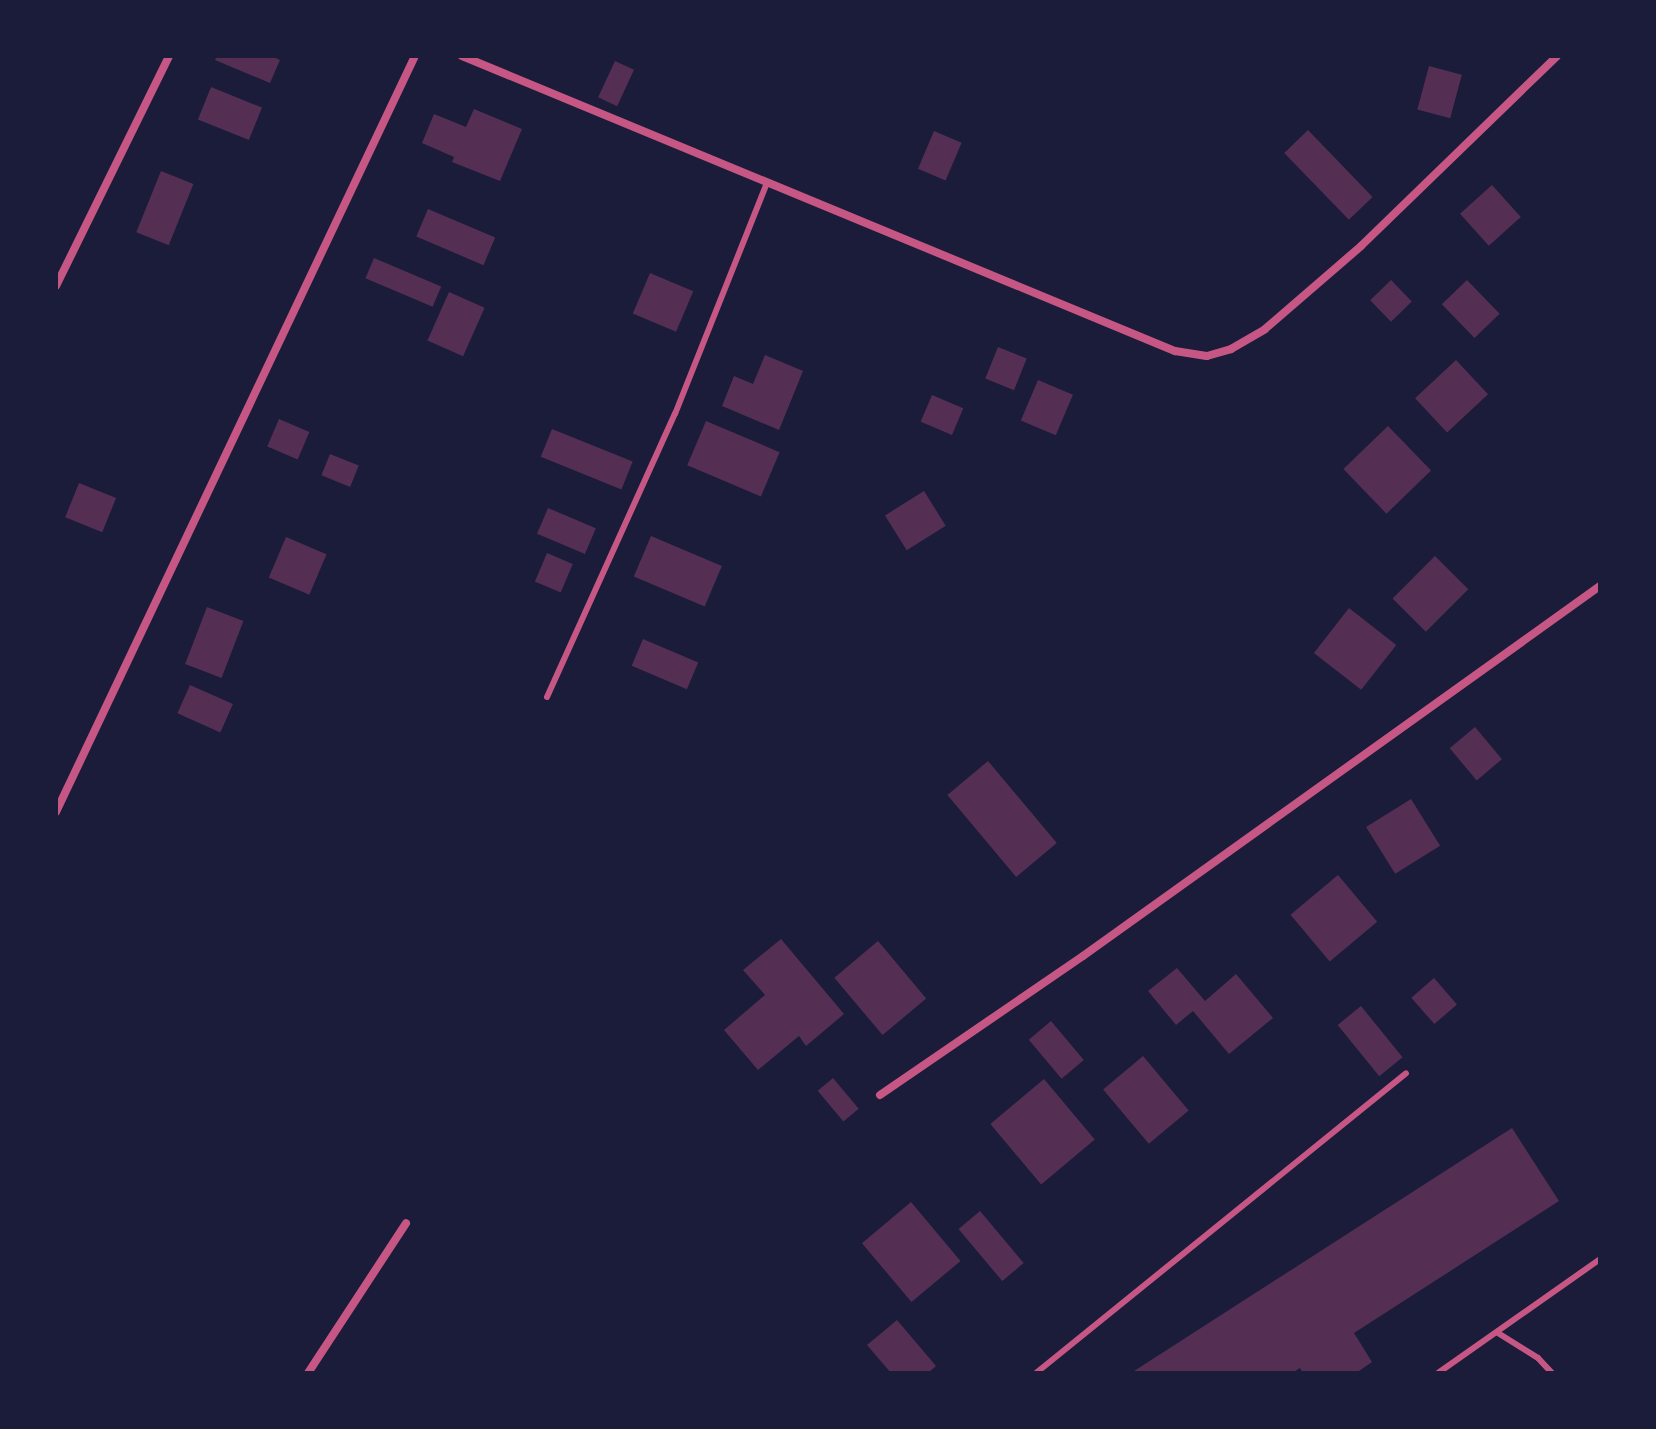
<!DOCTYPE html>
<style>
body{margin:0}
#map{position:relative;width:1656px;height:1429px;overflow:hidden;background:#1b1b3a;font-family:Rubik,sans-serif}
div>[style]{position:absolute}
.building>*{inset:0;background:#542f53;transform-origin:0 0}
.service>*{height:6px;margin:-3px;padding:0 3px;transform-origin:3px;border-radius:3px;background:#c65784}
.minor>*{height:8px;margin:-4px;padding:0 4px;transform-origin:4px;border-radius:4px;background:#c65784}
span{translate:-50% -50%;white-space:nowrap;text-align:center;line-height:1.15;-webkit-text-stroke:6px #1b1b3a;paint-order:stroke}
.frame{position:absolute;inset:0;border:58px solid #1b1b3a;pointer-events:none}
</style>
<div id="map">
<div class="building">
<div style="clip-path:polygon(217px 56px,271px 56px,280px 60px,270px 83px,215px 60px)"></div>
<div style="left:615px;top:61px;width:21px;height:40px;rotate:25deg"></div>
<div style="left:1429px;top:66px;width:34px;height:45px;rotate:15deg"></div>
<div style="left:211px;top:87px;width:55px;height:35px;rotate:22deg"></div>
<div style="clip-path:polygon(474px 109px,522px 129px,500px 181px,452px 162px,454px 157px,422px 143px,434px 114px,466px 127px)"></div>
<div style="left:1308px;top:130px;width:93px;height:33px;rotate:46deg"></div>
<div style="left:934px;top:131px;width:30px;height:41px;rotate:23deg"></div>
<div style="left:161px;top:171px;width:35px;height:66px;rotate:22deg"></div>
<div style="left:1492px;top:185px;width:43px;height:43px;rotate:48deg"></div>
<div style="left:428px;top:209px;width:73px;height:30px;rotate:23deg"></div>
<div style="left:374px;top:258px;width:73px;height:22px;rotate:23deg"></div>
<div style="left:650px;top:273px;width:47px;height:44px;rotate:23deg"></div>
<div style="left:1391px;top:280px;width:30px;height:29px;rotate:46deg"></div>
<div style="left:1467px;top:280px;width:47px;height:35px;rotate:46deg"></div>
<div style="left:449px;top:292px;width:39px;height:53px;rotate:24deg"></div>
<div style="left:998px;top:347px;width:31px;height:34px;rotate:22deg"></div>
<div style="clip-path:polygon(765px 355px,803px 371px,779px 430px,722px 406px,734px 376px,753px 384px)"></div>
<div style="left:1456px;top:360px;width:47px;height:56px;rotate:47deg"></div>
<div style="left:1038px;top:380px;width:38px;height:44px;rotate:23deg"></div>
<div style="left:932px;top:395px;width:34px;height:29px;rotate:23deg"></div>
<div style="left:279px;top:419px;width:33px;height:30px;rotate:23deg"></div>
<div style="left:706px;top:421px;width:80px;height:48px;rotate:23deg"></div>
<div style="left:1388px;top:426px;width:62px;height:62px;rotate:46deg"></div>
<div style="left:552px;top:429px;width:87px;height:30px;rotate:22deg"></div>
<div style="left:330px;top:454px;width:31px;height:23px;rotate:22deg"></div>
<div style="left:79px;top:483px;width:40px;height:37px;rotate:22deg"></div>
<div style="left:924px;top:491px;width:41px;height:46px;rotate:58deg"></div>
<div style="left:548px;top:508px;width:52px;height:28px;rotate:23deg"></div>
<div style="left:651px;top:536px;width:77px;height:44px;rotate:23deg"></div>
<div style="left:286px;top:537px;width:44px;height:44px;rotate:23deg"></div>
<div style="left:547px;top:553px;width:28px;height:31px;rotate:23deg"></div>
<div style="left:1435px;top:556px;width:47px;height:60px;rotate:45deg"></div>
<div style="left:207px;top:607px;width:39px;height:61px;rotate:21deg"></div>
<div style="left:1349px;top:608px;width:60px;height:57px;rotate:38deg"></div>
<div style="left:643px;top:639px;width:60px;height:29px;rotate:23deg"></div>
<div style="left:190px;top:685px;width:47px;height:31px;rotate:24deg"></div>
<div style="left:1475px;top:727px;width:42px;height:33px;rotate:50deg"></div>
<div style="left:988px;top:761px;width:107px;height:53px;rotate:50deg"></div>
<div style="left:1411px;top:799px;width:55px;height:53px;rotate:58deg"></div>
<div style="left:1338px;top:875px;width:61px;height:62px;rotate:50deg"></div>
<div style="clip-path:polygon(781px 939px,844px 1014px,806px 1046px,799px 1036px,758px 1070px,724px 1030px,765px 995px,743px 970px)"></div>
<div style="left:878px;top:941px;width:75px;height:57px;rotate:50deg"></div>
<div style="clip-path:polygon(1177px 968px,1205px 1001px,1236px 974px,1273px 1018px,1229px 1054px,1193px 1011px,1176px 1025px,1148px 991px)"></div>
<div style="left:1434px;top:978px;width:35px;height:30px;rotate:49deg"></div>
<div style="left:1361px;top:1006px;width:66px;height:30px;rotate:51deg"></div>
<div style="left:1051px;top:1021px;width:51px;height:29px;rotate:50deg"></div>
<div style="left:1143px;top:1056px;width:71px;height:52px;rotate:50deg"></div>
<div style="left:833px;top:1078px;width:40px;height:20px;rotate:50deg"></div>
<div style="left:1044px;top:1079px;width:79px;height:70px;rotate:50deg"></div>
<div style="clip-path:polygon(1512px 1128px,1559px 1201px,1354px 1333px,1372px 1362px,1356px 1373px,1303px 1373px,1300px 1368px,1292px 1373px,1131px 1373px)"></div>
<div style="left:911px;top:1202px;width:77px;height:64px;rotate:50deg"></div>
<div style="left:980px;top:1211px;width:68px;height:28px;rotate:50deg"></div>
<div style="clip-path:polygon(897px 1320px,936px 1366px,928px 1373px,891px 1373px,867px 1345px)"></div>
</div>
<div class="service">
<div style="left:547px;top:697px;width:311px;rotate:-65.7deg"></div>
<div style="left:675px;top:414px;width:246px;rotate:-68.3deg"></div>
<div style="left:1498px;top:1333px;width:47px;rotate:32deg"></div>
<div style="left:1538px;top:1358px;width:21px;rotate:47deg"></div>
<div style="left:1036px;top:1373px;width:476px;rotate:-39deg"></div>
<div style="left:1438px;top:1373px;width:198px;rotate:-35.1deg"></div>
</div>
<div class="minor">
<div style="left:462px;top:56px;width:772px;rotate:22.48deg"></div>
<div style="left:1175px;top:351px;width:32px;rotate:9deg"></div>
<div style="left:1207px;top:356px;width:25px;rotate:-16deg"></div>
<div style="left:1231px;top:349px;width:39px;rotate:-30deg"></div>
<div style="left:1265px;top:329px;width:127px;rotate:-40.8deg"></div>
<div style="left:1361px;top:246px;width:273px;rotate:-44.1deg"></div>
<div style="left:56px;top:286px;width:256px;rotate:-63.8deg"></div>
<div style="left:56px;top:812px;width:837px;rotate:-64.6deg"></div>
<div style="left:880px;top:1095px;width:246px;rotate:-34.4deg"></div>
<div style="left:1083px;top:956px;width:636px;rotate:-35.59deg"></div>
<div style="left:308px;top:1373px;width:179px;rotate:-56.8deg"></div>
</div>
<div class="frame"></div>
</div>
